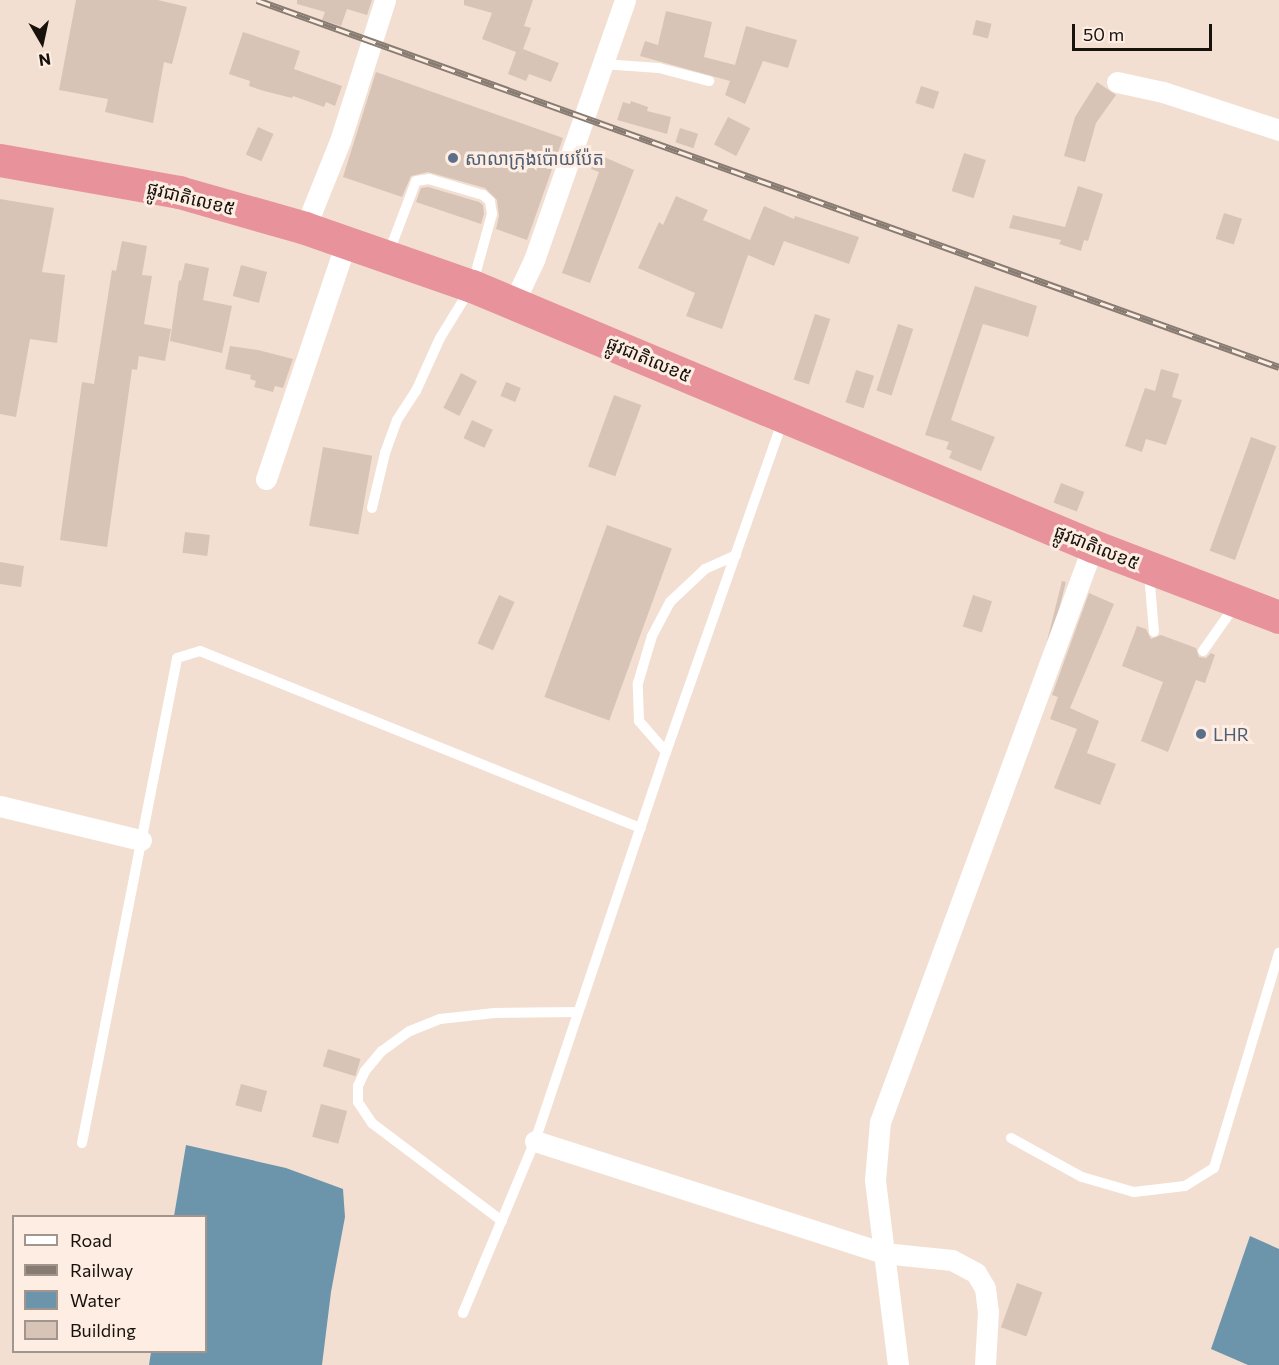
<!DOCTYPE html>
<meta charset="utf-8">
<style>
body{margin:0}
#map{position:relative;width:1279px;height:1365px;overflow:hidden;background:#f2dfd1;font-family:Commissioner,"Noto Sans Khmer",sans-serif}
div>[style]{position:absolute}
.water>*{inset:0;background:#6c95ac}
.building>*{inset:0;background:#d7c4b7;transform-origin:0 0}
.lane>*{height:10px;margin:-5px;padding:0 5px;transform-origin:5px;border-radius:5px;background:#fff}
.street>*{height:21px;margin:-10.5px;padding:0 10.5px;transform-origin:10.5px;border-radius:10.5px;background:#fff}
.highway>*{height:33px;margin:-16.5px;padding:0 16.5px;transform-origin:16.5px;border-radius:16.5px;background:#e8939b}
.rail>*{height:7px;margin-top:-3.5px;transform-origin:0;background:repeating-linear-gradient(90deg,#fdede2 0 14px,#887c72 0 28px);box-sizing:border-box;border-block:2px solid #887c72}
.dots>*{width:16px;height:16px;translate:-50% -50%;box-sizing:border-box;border:3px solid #fdede2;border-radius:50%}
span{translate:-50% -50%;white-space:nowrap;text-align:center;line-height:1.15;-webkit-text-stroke:6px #fdede2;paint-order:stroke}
.service-label{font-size:18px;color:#4e5e75}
.left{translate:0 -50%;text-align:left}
.street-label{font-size:18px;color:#18120d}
.legend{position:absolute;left:12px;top:1215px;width:195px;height:138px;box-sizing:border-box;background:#fdede2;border:2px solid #a1958d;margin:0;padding:8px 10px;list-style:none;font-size:18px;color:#18120d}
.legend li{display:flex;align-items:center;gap:12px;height:30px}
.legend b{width:30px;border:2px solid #a1958d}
.north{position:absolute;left:12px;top:12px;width:60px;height:60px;-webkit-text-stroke:4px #fdede2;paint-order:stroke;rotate:171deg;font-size:16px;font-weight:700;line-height:24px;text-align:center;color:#18120d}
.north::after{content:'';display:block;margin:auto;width:21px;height:27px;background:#18120d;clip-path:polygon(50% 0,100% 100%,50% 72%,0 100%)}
.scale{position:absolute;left:1072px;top:24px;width:140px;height:27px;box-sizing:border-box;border:3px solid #18120d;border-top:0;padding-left:8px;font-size:18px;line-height:21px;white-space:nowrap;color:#18120d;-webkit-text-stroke:4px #fdede2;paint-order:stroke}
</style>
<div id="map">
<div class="water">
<div style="clip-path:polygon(186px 1145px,286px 1168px,343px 1189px,345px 1217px,331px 1292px,322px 1365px,149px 1365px,151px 1352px,206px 1352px,206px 1216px,174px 1216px)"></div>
<div style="clip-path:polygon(1250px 1236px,1279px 1249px,1279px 1365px,1248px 1365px,1211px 1349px)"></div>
</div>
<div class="building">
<div style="clip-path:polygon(76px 0,158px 0,187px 7px,172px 64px,164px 62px,153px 123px,105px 112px,108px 99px,59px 90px)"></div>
<div style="clip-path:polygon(297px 0,372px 0,367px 15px,347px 9px,341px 26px,322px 20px,325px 12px,297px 4px)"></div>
<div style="clip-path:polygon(464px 0,533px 0,524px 26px,531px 28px,523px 49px,559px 63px,551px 82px,529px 74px,526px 81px,508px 74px,516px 52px,482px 39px,492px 13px,464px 5px)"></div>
<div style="clip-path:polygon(666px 11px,712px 22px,704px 57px,735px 65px,746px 26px,797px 40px,788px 68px,763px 61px,745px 104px,725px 95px,730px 81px,640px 56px,645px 41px,658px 45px)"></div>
<div style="left:976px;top:20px;width:16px;height:15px;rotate:14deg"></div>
<div style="clip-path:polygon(243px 32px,300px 51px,294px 69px,342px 86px,335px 106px,326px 102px,324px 107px,293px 96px,292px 98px,264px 91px,249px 86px,250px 81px,229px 74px)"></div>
<div style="clip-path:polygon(376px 72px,563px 138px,527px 240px,496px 229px,499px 216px,497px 200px,485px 188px,428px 172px,411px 176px,402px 197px,343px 177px)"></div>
<div style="clip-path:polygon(1097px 82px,1116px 95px,1096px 123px,1085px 162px,1064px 156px,1075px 117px)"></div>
<div style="left:921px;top:86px;width:19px;height:18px;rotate:18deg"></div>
<div style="clip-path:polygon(631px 101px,648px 107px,647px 111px,671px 117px,667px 134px,617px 120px,623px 102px,630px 104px)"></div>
<div style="left:728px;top:117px;width:25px;height:31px;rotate:27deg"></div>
<div style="left:258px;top:127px;width:17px;height:30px;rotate:24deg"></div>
<div style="left:680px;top:128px;width:19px;height:15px;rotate:18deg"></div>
<div style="left:964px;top:153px;width:23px;height:40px;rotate:18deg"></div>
<div style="clip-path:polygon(597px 154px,634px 170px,590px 283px,562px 273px,599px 172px,591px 169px)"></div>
<div style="clip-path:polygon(1078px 186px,1103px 194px,1088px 241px,1084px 240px,1081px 251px,1059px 244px,1061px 240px,1009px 228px,1013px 215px,1065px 227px)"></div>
<div style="clip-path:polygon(428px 187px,479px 202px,483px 205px,484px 214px,481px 224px,416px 202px,421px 188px)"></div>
<div style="clip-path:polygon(676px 196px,708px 210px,703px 220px,750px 240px,764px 206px,794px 219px,795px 216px,859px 237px,849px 264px,784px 241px,774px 266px,748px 255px,722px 329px,686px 316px,695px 293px,638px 268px,659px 222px,663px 225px)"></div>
<div style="clip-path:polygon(0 199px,54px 208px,42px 272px,65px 275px,57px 343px,30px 339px,16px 417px,0 414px)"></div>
<div style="left:1224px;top:213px;width:19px;height:27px;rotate:18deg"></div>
<div style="clip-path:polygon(122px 241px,147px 246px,142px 275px,152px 276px,144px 324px,171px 329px,165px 361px,139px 356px,137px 370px,132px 369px,107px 547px,60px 540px,82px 382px,94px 384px,112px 270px,116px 271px)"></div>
<div style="clip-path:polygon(185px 263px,209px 268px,203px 300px,232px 306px,222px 353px,170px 341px,179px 280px,181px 281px)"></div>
<div style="left:241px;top:265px;width:27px;height:32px;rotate:15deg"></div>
<div style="clip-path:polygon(975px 286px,1037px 306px,1028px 337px,983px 324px,951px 420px,995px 437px,981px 471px,949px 458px,952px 451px,946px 449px,949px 442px,925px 435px)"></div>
<div style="left:815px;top:314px;width:16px;height:69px;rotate:18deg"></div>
<div style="left:898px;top:324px;width:16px;height:70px;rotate:18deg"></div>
<div style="clip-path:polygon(230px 346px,258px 350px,293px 359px,283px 388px,275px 386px,273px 392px,254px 387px,256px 381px,250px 379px,251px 375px,225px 369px)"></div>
<div style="clip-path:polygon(1161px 369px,1179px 374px,1172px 397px,1182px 400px,1166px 445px,1146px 439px,1142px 452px,1125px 446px,1145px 388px,1155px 391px)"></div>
<div style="left:856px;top:370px;width:19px;height:34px;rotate:18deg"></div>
<div style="left:461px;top:373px;width:18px;height:39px;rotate:27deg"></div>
<div style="left:506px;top:382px;width:16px;height:15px;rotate:22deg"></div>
<div style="left:614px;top:395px;width:29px;height:76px;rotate:20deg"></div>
<div style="left:472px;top:420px;width:23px;height:20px;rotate:25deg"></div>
<div style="left:1251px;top:437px;width:27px;height:121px;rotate:20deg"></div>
<div style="left:323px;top:447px;width:50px;height:80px;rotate:10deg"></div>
<div style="left:1061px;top:483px;width:25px;height:21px;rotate:21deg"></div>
<div style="left:607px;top:525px;width:69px;height:183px;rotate:20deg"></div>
<div style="left:185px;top:532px;width:25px;height:21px;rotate:7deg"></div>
<div style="clip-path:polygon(0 562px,24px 566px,21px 587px,0 584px)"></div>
<div style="left:1062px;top:581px;width:4px;height:101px;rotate:14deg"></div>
<div style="clip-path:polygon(1089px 593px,1114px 604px,1070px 708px,1099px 721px,1087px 753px,1116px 764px,1100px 805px,1054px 788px,1077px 729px,1050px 719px,1058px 697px,1052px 695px)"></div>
<div style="left:499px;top:595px;width:17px;height:53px;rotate:24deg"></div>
<div style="left:973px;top:595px;width:20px;height:33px;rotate:18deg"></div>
<div style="clip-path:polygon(1137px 626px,1146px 629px,1151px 639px,1161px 635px,1196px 648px,1199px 657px,1206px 658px,1211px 653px,1215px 655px,1205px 683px,1196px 680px,1168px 752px,1141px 741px,1163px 682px,1122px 666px)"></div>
<div style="left:328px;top:1049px;width:34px;height:18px;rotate:17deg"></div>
<div style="left:241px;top:1084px;width:27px;height:22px;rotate:15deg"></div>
<div style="left:321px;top:1104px;width:27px;height:34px;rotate:15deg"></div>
<div style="left:1017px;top:1283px;width:27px;height:47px;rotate:20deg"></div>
</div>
<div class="lane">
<div style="left:602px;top:64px;width:57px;rotate:4deg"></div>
<div style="left:659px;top:68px;width:52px;rotate:14.6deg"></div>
<div style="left:372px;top:508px;width:57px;rotate:-76.7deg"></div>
<div style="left:385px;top:453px;width:35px;rotate:-70deg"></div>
<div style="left:397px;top:420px;width:35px;rotate:-57deg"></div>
<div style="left:416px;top:391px;width:58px;rotate:-65.6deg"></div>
<div style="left:440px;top:338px;width:61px;rotate:-58.4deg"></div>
<div style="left:472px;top:286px;width:75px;rotate:-74.5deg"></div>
<div style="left:492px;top:214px;width:13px;rotate:-99deg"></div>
<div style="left:490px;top:201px;width:9px;rotate:-139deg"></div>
<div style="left:483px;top:195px;width:56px;rotate:-163.5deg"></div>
<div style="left:429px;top:179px;width:13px;rotate:171deg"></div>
<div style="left:416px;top:181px;width:76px;rotate:110.8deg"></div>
<div style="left:1149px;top:573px;width:59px;rotate:85.2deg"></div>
<div style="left:1203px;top:651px;width:57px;rotate:-54.9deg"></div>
<div style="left:666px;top:752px;width:41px;rotate:-131.1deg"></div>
<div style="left:639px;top:721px;width:38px;rotate:-92deg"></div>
<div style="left:638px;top:683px;width:49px;rotate:-73.4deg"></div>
<div style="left:652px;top:636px;width:38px;rotate:-62deg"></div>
<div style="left:670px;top:602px;width:48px;rotate:-43.3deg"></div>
<div style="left:705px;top:569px;width:34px;rotate:-24deg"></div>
<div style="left:1011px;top:1138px;width:81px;rotate:28.8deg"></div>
<div style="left:1082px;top:1177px;width:54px;rotate:16.1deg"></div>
<div style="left:1134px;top:1192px;width:51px;rotate:-6.7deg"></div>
<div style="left:1185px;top:1186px;width:34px;rotate:-32deg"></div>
<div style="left:1214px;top:1168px;width:225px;rotate:-73.2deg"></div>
<div style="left:82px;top:1143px;width:494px;rotate:-78.9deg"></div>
<div style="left:177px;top:658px;width:24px;rotate:-17deg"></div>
<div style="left:200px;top:651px;width:475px;rotate:21.9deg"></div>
<div style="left:502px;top:1221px;width:163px;rotate:-143deg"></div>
<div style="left:372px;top:1123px;width:25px;rotate:-124deg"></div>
<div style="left:358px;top:1102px;width:16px;rotate:-90deg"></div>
<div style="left:358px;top:1086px;width:17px;rotate:-65deg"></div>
<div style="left:365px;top:1071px;width:26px;rotate:-50deg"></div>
<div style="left:382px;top:1051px;width:34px;rotate:-36deg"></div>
<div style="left:410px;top:1031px;width:32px;rotate:-22deg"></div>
<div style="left:440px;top:1019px;width:55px;rotate:-6.2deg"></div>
<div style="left:495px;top:1013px;width:83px;rotate:-0.7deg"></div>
<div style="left:463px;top:1313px;width:186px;rotate:-67.3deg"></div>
<div style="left:535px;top:1141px;width:410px;rotate:-71.4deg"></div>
<div style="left:666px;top:752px;width:352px;rotate:-70.6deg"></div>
</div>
<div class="street">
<div style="left:1117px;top:82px;width:47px;rotate:12.3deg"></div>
<div style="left:1163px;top:92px;width:122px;rotate:18.1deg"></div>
<div style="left:305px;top:228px;width:94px;rotate:-68.1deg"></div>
<div style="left:340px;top:141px;width:148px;rotate:-72.3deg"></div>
<div style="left:514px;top:302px;width:47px;rotate:-64.5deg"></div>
<div style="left:534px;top:260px;width:275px;rotate:-70.7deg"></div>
<div style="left:266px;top:479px;width:250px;rotate:-71.3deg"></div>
<div style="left:0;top:806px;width:145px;rotate:13.6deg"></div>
<div style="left:535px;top:1141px;width:366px;rotate:17.8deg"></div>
<div style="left:883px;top:1253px;width:69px;rotate:5.8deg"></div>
<div style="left:952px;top:1260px;width:27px;rotate:28deg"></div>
<div style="left:976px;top:1273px;width:17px;rotate:59deg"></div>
<div style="left:985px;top:1288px;width:23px;rotate:83deg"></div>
<div style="left:988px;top:1311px;width:54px;rotate:93.2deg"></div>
<div style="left:898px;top:1365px;width:186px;rotate:-97.1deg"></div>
<div style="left:875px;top:1180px;width:58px;rotate:-85.1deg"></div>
<div style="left:880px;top:1122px;width:614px;rotate:-69.71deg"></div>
</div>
<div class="highway">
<div style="left:0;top:160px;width:182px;rotate:10.1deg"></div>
<div style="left:179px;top:192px;width:131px;rotate:15.9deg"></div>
<div style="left:305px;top:228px;width:177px;rotate:19.2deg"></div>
<div style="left:472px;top:286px;width:673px;rotate:22.72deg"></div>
<div style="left:1093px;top:546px;width:199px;rotate:20.9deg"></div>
</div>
<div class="rail">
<div style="left:257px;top:0;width:1086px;rotate:19.75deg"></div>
</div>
<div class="dots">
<div style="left:453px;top:158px;background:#5c6f8a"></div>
<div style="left:1201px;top:734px;background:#5c6f8a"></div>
</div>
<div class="service-label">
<span class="left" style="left:465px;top:158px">សាលាក្រុងប៉ោយប៉ែត</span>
<span class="left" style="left:1213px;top:734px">LHR</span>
</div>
<div class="street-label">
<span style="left:191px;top:198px;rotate:14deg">ផ្លូវជាតិលេខ៥</span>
<span style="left:649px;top:359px;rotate:23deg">ផ្លូវជាតិលេខ៥</span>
<span style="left:1097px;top:547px;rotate:22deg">ផ្លូវជាតិលេខ៥</span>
</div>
<ul class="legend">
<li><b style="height:8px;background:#fff"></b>Road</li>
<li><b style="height:8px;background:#887c72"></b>Railway</li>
<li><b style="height:16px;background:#6c95ac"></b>Water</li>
<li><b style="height:16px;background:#d7c4b7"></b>Building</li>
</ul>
<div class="north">N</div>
<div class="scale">50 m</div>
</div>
